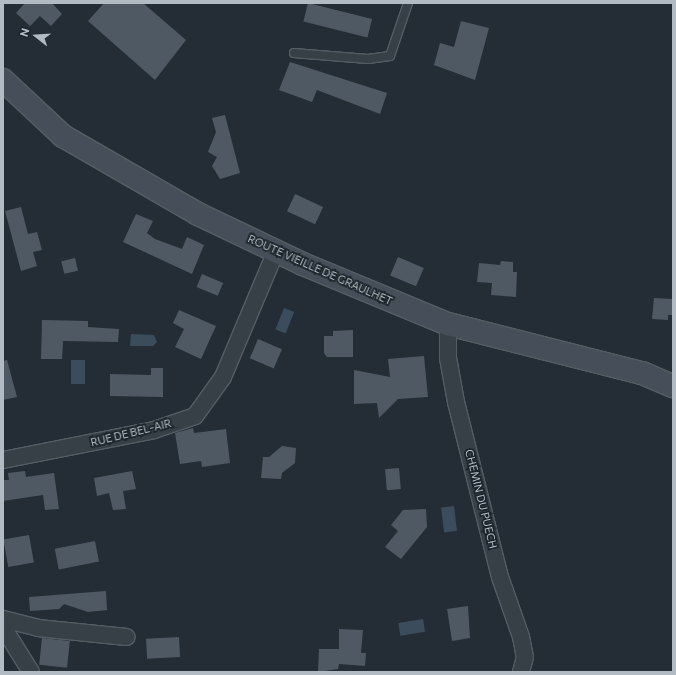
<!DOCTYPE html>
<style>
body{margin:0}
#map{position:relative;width:676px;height:675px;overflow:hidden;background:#242d36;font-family:Commissioner,sans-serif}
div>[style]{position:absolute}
.water>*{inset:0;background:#3b4c5d;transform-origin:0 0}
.building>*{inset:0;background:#4f5964;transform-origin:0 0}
.roads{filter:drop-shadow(1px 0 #555d64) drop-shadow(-1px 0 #555d64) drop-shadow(0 1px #555d64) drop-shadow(0 -1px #555d64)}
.service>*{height:8px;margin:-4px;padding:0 4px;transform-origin:4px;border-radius:4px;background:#373f47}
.minor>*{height:16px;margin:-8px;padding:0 8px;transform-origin:8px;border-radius:8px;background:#373f47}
.secondary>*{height:22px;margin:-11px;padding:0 11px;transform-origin:11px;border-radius:11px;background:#464f59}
span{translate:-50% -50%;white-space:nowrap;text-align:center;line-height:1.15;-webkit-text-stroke:3.5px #1c242b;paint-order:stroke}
.street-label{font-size:11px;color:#b2bac3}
.frame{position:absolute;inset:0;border:4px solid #b2bac3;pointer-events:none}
.north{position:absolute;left:16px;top:16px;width:40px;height:40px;-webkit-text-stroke:3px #1c242b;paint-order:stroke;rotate:287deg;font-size:11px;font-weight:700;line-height:16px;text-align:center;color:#b2bac3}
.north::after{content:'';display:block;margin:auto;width:14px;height:18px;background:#b2bac3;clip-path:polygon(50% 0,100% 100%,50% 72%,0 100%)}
</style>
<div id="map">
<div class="water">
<div style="left:284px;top:308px;width:11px;height:23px;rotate:22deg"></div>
<div style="clip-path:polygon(131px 334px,154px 335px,157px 342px,153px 346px,130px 346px)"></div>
<div style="left:71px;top:360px;width:14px;height:24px"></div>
<div style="left:454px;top:506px;width:25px;height:13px;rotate:83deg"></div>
<div style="left:423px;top:619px;width:13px;height:25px;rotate:81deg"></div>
</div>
<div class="building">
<div style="clip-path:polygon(25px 3px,52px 3px,62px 14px,51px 26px,40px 16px,30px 26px,16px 13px)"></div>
<div style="clip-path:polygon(104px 3px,143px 3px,186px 40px,155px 80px,88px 21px)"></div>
<div style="left:308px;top:3px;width:66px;height:19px;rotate:14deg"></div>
<div style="clip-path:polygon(461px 21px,489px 28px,475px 80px,434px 65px,440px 43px,454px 47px)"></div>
<div style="clip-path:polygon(290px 62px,387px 93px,380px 114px,317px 90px,312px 102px,279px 90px)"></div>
<div style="clip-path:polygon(225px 115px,240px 173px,220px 179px,212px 166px,217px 157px,208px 152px,216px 132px,212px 118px)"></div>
<div style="left:295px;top:194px;width:31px;height:19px;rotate:25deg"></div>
<div style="clip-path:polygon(21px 207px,28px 234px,37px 232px,42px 250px,33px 252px,37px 266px,21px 271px,5px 211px)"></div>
<div style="clip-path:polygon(136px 214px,153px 221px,147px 233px,155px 239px,182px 249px,187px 237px,204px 245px,192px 274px,123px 242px)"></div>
<div style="left:398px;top:257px;width:28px;height:20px;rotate:23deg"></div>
<div style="left:75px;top:258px;width:13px;height:14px;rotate:77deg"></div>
<div style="clip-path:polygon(501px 261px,513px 262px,513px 272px,517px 272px,516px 297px,491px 295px,492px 283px,477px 282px,479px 263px,500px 265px)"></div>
<div style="left:202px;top:274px;width:23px;height:14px;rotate:23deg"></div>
<div style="clip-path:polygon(654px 298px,673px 299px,673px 315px,668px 315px,668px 320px,652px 319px)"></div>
<div style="clip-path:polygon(179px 310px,216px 326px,201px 359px,175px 347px,184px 329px,173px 323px)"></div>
<div style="clip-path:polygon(42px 320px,88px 321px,88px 327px,119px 329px,118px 342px,63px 341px,62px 359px,41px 359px)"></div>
<div style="clip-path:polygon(353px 330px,353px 357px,327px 357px,324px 353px,324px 336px,333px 336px,333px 331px)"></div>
<div style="left:258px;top:339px;width:26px;height:21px;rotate:23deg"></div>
<div style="clip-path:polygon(424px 356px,428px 397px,398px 399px,379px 418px,377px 403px,354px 404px,354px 370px,390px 377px,388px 359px)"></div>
<div style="clip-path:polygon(7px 360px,17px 397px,3px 400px,3px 361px)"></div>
<div style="clip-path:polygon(151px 368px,163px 368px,163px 397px,110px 396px,110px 374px,151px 375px)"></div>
<div style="clip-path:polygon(193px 428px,194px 433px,226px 429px,230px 463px,202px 467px,201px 461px,180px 464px,175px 433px)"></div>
<div style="clip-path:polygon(282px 446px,296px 448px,295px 463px,282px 473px,281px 479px,261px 478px,263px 457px,269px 457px)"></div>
<div style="left:399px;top:468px;width:21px;height:14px;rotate:85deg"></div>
<div style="clip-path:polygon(25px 471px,26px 477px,54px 473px,59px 509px,45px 510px,43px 495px,3px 501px,3px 480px,9px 480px,8px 473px)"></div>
<div style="clip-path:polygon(132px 471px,136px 489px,123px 491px,126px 509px,113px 510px,109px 493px,97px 496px,94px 478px)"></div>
<div style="clip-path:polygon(426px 509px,427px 527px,401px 559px,385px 547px,398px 531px,391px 525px,403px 510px)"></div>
<div style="left:29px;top:535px;width:28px;height:26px;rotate:80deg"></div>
<div style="left:95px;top:541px;width:21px;height:41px;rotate:79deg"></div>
<div style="clip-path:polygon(106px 591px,107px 610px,88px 612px,64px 604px,59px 609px,30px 611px,29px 597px)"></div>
<div style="clip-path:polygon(468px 606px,470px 638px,452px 641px,447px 609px)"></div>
<div style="clip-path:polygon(339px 629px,363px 630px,361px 653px,366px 653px,365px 666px,339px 664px,338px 669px,318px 672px,319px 649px,339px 649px)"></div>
<div style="left:179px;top:637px;width:20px;height:33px;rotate:87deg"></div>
<div style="left:42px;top:638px;width:28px;height:27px;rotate:6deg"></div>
</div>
<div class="roads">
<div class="service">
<div style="left:294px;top:53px;width:74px;rotate:4.6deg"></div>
<div style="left:368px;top:59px;width:22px;rotate:-8deg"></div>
<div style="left:390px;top:56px;width:56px;rotate:-71.2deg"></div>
</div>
<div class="minor">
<div style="left:448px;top:324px;width:34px;rotate:90deg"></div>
<div style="left:448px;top:358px;width:45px;rotate:79.7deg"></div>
<div style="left:456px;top:402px;width:180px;rotate:75.9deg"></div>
<div style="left:500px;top:577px;width:64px;rotate:70.7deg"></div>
<div style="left:521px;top:637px;width:20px;rotate:79deg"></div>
<div style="left:525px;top:657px;width:16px;rotate:105deg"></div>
<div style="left:3px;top:460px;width:154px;rotate:-11.2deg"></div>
<div style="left:154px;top:430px;width:43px;rotate:-18.9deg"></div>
<div style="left:195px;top:416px;width:48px;rotate:-54.3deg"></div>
<div style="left:223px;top:377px;width:137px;rotate:-67.2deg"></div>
<div style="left:3px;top:619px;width:36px;rotate:14deg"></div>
<div style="left:38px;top:628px;width:89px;rotate:5.8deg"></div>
<div style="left:3px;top:627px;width:53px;rotate:58.1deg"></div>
</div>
<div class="secondary">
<div style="left:3px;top:80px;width:82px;rotate:43deg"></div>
<div style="left:63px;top:136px;width:156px;rotate:30deg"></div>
<div style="left:198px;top:214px;width:116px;rotate:25.5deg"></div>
<div style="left:303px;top:264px;width:157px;rotate:22.5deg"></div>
<div style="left:448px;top:324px;width:200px;rotate:14.2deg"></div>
<div style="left:642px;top:373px;width:34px;rotate:23deg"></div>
</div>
</div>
<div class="street-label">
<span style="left:320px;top:270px;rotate:24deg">ROUTE VIEILLE DE GRAULHET</span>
<span style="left:131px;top:433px;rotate:-14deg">RUE DE BEL-AIR</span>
<span style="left:481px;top:499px;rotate:76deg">CHEMIN DU PUECH</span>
</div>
<div class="frame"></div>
<div class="north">N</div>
</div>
